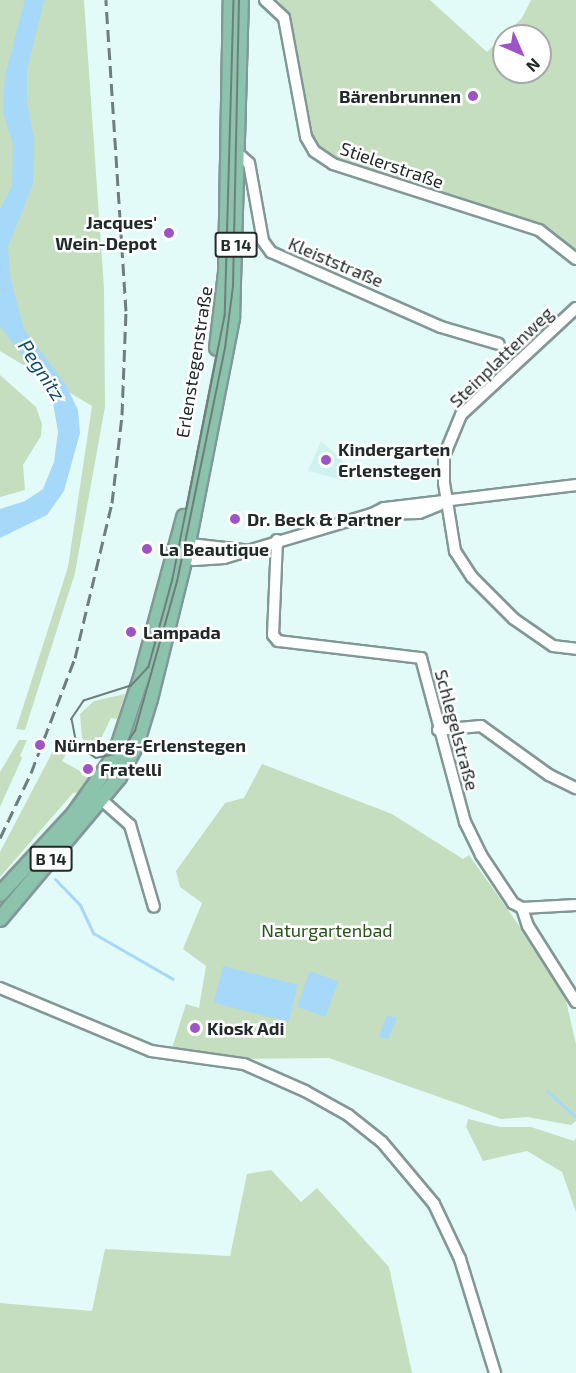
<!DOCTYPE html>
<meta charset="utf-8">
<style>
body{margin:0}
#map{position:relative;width:576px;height:1373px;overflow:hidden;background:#e3fbf8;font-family:"Exo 2",sans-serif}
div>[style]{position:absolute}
.built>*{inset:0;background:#d0f2ef}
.green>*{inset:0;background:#c5debf}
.water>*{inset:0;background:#a5d8f9;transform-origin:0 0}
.stream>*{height:3px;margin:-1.5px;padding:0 1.5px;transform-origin:1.5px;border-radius:1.5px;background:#a5d8f9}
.roads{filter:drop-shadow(2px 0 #829896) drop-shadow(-2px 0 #829896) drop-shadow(0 2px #829896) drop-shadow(0 -2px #829896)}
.minor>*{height:10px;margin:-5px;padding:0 5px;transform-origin:5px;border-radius:5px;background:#fff}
.major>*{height:14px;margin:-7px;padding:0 7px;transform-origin:7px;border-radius:7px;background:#8bc3ac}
.tram>*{height:1.5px;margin:-0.75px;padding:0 0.75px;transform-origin:0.75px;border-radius:0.75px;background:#6e7e7c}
.rail>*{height:3px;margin-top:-1.5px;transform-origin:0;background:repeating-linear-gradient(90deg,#6e7e7c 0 12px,transparent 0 18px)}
.dots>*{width:16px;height:16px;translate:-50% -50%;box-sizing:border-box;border:3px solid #fff;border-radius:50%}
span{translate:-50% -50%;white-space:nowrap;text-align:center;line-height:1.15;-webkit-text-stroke:5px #fff;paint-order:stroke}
.shield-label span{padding:2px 4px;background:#fff;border:2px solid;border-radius:4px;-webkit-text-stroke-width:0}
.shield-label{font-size:16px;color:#202a29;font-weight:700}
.poi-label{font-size:18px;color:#202a29;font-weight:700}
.right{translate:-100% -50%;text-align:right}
.left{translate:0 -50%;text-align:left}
.street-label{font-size:18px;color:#202a29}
.park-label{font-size:18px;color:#265218}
.water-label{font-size:20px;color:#0f4c6d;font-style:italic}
.north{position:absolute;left:492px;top:24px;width:60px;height:60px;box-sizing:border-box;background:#fff;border:2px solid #a6aaa9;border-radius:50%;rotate:135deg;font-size:16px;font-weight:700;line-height:24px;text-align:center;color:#202a29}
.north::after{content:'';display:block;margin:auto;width:21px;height:27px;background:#9e53c6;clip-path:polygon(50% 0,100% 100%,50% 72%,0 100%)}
</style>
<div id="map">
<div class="built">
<div style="clip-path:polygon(321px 441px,345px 463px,346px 481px,308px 471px)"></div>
</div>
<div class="green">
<div style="clip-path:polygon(0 0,84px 0,104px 288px,105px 407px,75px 573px,25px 730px,16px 729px,68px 567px,92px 406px,0 351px)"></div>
<div style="clip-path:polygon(evenodd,278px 0,430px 0,487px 52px,522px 18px,531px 0,576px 0,576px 251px,541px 226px,328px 155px,315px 143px,291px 20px,278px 0,504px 36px,540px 36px,540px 72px,504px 72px,504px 36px)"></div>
<div style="clip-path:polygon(0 375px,36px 407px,42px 424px,41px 436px,23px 465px,25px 490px,0 497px)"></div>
<div style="clip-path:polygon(125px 694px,117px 719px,111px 718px,95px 751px,82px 738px,80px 714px,94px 701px)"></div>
<div style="clip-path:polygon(19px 740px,27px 740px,20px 756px,22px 758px,0 807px,0 772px)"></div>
<div style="clip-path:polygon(54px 749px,67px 752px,62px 761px,89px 776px,79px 792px,73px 793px,0 877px,0 852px)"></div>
<div style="clip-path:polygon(262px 764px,392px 814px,463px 859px,469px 855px,535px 948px,566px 1001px,576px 1044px,576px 1121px,571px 1125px,527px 1117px,501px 1119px,329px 1058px,236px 1059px,172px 1048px,186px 1004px,199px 1008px,206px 966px,183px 949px,202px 903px,180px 887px,176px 871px,225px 803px,244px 798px)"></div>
<div style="clip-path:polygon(468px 1119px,500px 1127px,531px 1127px,574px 1141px,576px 1138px,576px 1212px,562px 1172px,527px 1151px,483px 1161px,466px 1127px)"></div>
<div style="clip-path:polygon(271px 1170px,301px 1202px,317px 1188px,389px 1267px,412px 1373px,0 1373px,0 1303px,92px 1311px,105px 1249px,230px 1256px,247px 1174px)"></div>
</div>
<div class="water">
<div style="clip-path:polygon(25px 0,44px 0,27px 70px,27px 102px,34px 139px,33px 184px,8px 247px,10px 277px,24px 329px,66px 385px,78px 410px,80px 433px,64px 491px,47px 515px,0 538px,0 509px,25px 501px,43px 489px,54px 462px,58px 432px,52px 397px,0 326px,0 209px,12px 186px,13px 145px,3px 112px,5px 75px)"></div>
<div style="left:223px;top:966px;width:77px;height:38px;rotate:14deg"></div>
<div style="left:310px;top:971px;width:30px;height:38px;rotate:20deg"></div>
<div style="clip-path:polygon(387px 1015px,397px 1018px,388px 1039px,379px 1037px)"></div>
</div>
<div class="stream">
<div style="left:55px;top:879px;width:36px;rotate:46deg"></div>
<div style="left:80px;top:905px;width:31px;rotate:65deg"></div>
<div style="left:93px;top:933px;width:92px;rotate:29.9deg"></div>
<div style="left:547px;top:1091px;width:39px;rotate:42deg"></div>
</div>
<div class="roads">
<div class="minor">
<div style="left:265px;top:0;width:26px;rotate:43deg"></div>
<div style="left:284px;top:18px;width:121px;rotate:79.5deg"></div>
<div style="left:306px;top:137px;width:16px;rotate:60deg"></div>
<div style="left:314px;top:151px;width:23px;rotate:34deg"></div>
<div style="left:333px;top:164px;width:216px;rotate:17.8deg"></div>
<div style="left:539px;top:230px;width:47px;rotate:38.1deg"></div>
<div style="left:231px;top:155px;width:11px;rotate:10deg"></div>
<div style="left:242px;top:157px;width:9px;rotate:41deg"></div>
<div style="left:249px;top:163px;width:79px;rotate:79.8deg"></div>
<div style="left:263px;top:241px;width:14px;rotate:54deg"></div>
<div style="left:271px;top:252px;width:186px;rotate:23.8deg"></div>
<div style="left:441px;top:327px;width:60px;rotate:16.3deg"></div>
<div style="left:576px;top:308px;width:157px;rotate:137.1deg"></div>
<div style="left:461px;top:415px;width:44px;rotate:112.5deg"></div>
<div style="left:444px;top:456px;width:27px;rotate:90deg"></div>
<div style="left:444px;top:483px;width:69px;rotate:80.8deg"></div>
<div style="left:455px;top:551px;width:31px;rotate:57deg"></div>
<div style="left:472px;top:577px;width:59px;rotate:45deg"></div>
<div style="left:514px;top:619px;width:47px;rotate:34.7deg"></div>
<div style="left:553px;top:646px;width:23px;rotate:7deg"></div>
<div style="left:372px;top:514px;width:47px;rotate:-1.2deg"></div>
<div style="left:419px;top:513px;width:22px;rotate:-22deg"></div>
<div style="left:277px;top:540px;width:95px;rotate:92.4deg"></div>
<div style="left:273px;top:635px;width:8px;rotate:50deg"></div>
<div style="left:278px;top:641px;width:144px;rotate:6.8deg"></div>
<div style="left:421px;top:658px;width:170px;rotate:75deg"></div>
<div style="left:465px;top:822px;width:37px;rotate:64deg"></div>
<div style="left:481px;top:855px;width:58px;rotate:56.3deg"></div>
<div style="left:513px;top:903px;width:10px;rotate:29deg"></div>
<div style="left:522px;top:908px;width:54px;rotate:-3.2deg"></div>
<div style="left:181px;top:543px;width:62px;rotate:6.4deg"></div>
<div style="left:181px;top:554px;width:14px;rotate:25deg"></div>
<div style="left:194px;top:560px;width:30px;rotate:-4deg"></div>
<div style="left:224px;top:558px;width:154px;rotate:-16.6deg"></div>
<div style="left:372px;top:514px;width:13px;rotate:-27deg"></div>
<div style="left:384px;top:508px;width:193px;rotate:-6.8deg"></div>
<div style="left:438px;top:730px;width:43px;rotate:-5.3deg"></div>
<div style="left:481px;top:726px;width:84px;rotate:35.8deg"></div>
<div style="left:549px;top:775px;width:30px;rotate:26deg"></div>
<div style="left:95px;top:794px;width:47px;rotate:41.5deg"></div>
<div style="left:130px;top:825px;width:85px;rotate:73.7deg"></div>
<div style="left:522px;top:908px;width:19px;rotate:72deg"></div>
<div style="left:528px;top:926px;width:90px;rotate:57.7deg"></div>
<div style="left:0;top:988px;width:164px;rotate:22.6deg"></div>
<div style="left:151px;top:1051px;width:94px;rotate:8deg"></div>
<div style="left:244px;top:1064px;width:67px;rotate:23.9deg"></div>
<div style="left:305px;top:1091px;width:49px;rotate:29.2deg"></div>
<div style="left:348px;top:1115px;width:43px;rotate:38.5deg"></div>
<div style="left:382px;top:1142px;width:81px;rotate:50deg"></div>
<div style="left:434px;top:1204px;width:61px;rotate:64.7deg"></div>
<div style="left:460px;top:1259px;width:119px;rotate:72.9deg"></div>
</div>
<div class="major">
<div style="left:217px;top:348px;width:76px;rotate:-83.2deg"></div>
<div style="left:226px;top:273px;width:273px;rotate:-89deg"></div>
<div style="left:0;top:894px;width:109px;rotate:-47.2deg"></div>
<div style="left:74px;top:814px;width:71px;rotate:-54.7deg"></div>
<div style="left:115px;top:756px;width:82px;rotate:-71.6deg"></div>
<div style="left:141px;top:678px;width:167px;rotate:-75deg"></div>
<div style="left:0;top:919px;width:185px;rotate:-50deg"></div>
<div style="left:119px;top:777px;width:36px;rotate:-62deg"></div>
<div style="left:136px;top:745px;width:48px;rotate:-73.1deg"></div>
<div style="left:150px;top:699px;width:145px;rotate:-76.1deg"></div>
<div style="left:185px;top:558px;width:245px;rotate:-78.9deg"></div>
<div style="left:232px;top:318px;width:318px;rotate:-88.4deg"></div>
</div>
</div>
<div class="tram">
<div style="left:234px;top:0;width:316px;rotate:91.6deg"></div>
<div style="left:225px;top:316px;width:268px;rotate:101.2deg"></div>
<div style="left:173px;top:579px;width:91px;rotate:105.3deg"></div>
<div style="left:149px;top:667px;width:26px;rotate:133deg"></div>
<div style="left:131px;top:686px;width:49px;rotate:162.3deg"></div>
<div style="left:84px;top:701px;width:22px;rotate:124deg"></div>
<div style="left:72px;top:719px;width:26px;rotate:79deg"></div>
<div style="left:77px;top:745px;width:23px;rotate:34deg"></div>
<div style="left:96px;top:758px;width:25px;rotate:-12deg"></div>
<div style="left:120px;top:753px;width:27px;rotate:-56deg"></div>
<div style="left:135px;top:731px;width:155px;rotate:-74.3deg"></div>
<div style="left:177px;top:582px;width:239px;rotate:-78.4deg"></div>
<div style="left:225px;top:348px;width:63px;rotate:-82.6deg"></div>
<div style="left:233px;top:286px;width:286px;rotate:-88.8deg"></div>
</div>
<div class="rail">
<div style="left:0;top:838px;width:72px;rotate:-64.5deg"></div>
<div style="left:31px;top:773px;width:123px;rotate:-69.1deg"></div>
<div style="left:75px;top:658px;width:159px;rotate:-76.6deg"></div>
<div style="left:112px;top:503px;width:89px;rotate:-83.5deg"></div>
<div style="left:122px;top:415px;width:104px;rotate:-87.8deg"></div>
<div style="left:126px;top:311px;width:312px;rotate:-93.7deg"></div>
</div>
<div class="dots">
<div style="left:473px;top:96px;background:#9e53c6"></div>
<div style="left:169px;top:233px;background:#9e53c6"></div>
<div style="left:326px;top:460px;background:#9e53c6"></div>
<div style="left:235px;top:519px;background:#9e53c6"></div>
<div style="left:147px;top:549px;background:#9e53c6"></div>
<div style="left:131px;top:632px;background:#9e53c6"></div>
<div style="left:40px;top:745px;background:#9e53c6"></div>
<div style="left:88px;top:769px;background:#9e53c6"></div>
<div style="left:195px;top:1028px;background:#9e53c6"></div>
</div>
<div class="shield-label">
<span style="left:236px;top:245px">B 14</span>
<span style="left:51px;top:859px">B 14</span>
</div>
<div class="poi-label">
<span class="right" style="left:461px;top:96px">Bärenbrunnen</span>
<span class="right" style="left:157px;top:233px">Jacques'<br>Wein-Depot</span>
<span class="left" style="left:338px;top:460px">Kindergarten<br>Erlenstegen</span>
<span class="left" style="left:247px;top:519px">Dr. Beck &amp; Partner</span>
<span class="left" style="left:159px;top:549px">La Beautique</span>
<span class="left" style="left:143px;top:632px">Lampada</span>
<span class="left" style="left:54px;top:745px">Nürnberg-Erlenstegen</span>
<span class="left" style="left:100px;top:769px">Fratelli</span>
<span class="left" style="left:207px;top:1028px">Kiosk Adi</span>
</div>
<div class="street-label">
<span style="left:392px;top:165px;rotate:19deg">Stielerstraße</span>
<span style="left:336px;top:262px;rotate:23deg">Kleiststraße</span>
<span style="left:501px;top:357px;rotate:-44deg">Steinplattenweg</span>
<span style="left:194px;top:362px;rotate:-81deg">Erlenstegenstraße</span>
<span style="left:457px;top:730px;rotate:75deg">Schlegelstraße</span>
</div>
<div class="park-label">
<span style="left:327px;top:930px">Naturgartenbad</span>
</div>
<div class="water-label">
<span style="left:42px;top:370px;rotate:57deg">Pegnitz</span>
</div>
<div class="north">N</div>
</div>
